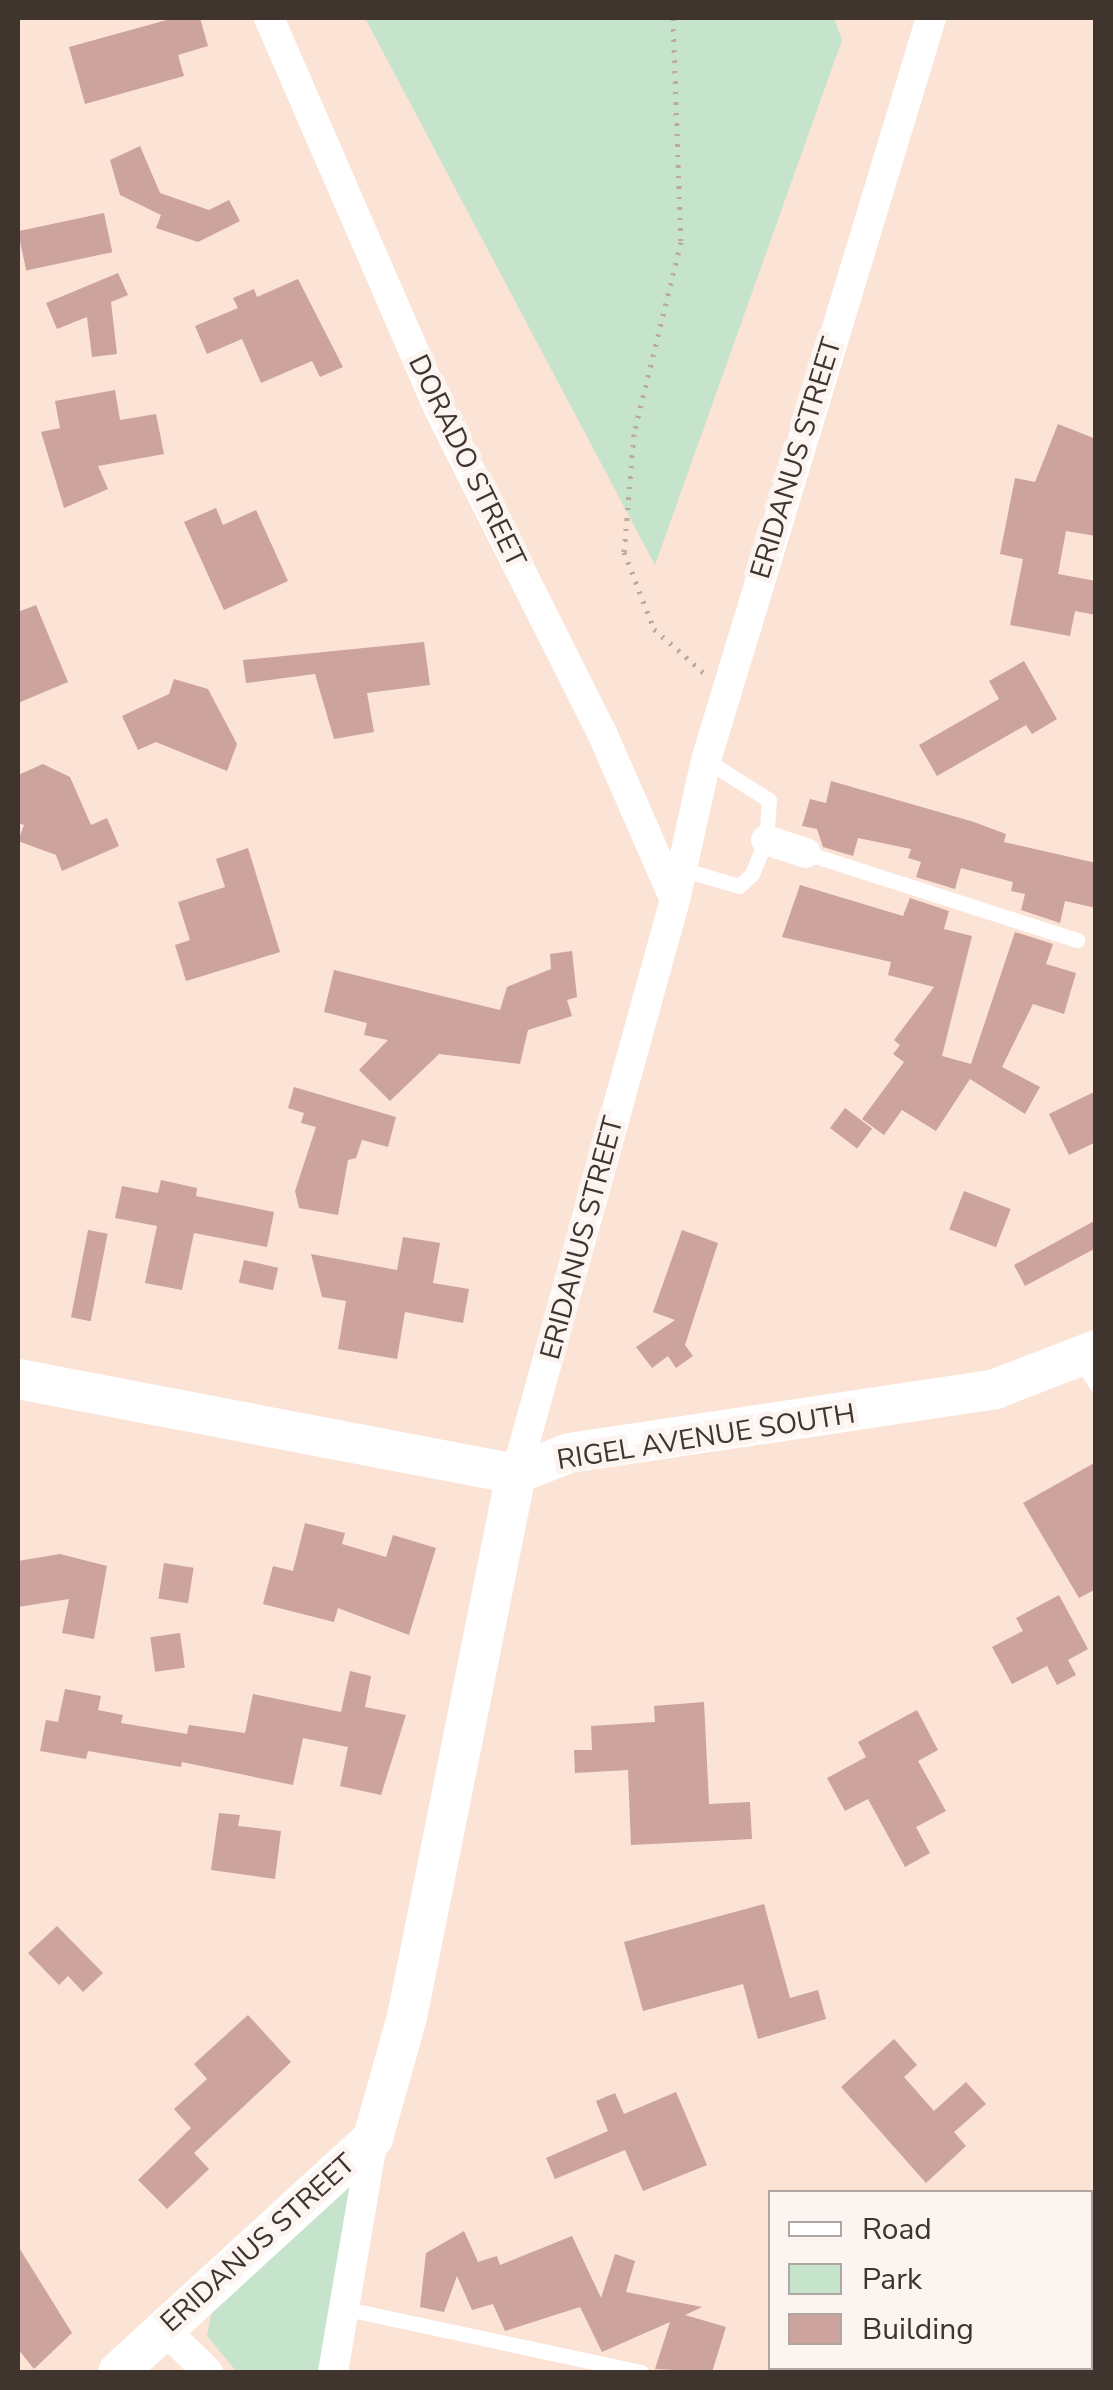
<!DOCTYPE html>
<style>
body{margin:0}
#map{position:relative;width:1113px;height:2390px;overflow:hidden;background:#fbe3d6;font-family:"Nunito Sans",sans-serif}
div>[style]{position:absolute}
.green>*{inset:0;background:#c6e3cc}
.building>*{inset:0;background:#cca39d;transform-origin:0 0}
.path>*{height:5px;margin-top:-2.5px;transform-origin:0;background:repeating-linear-gradient(90deg,#bda99f 0 2.5px,transparent 0 10.5px)}
.lane>*{height:15px;margin:-7.5px;padding:0 7.5px;transform-origin:7.5px;border-radius:7.5px;background:#fff}
.street>*{height:30px;margin:-15px;padding:0 15px;transform-origin:15px;border-radius:15px;background:#fff}
.secondary>*{height:40px;margin:-20px;padding:0 20px;transform-origin:20px;border-radius:20px;background:#fff}
span{translate:-50% -50%;white-space:nowrap;text-align:center;line-height:1.15;-webkit-text-stroke:10px #fbf4f1;paint-order:stroke}
.street-label{font-size:28px;color:#40342e}
.frame{position:absolute;inset:0;border:20px solid #40342e;pointer-events:none}
.legend{position:absolute;left:768px;top:2190px;width:325px;height:180px;box-sizing:border-box;background:#fbf4f1;border:2px solid #b0a7a3;margin:0;padding:12px 18px;list-style:none;font-size:30px;color:#40342e}
.legend li{display:flex;align-items:center;gap:20px;height:50px}
.legend b{width:50px;border:2px solid #b0a7a3}
</style>
<div id="map">
<div class="green">
<div style="clip-path:polygon(365px 18px,834px 18px,842px 40px,655px 565px)"></div>
<div style="clip-path:polygon(348px 2185px,355px 2188px,319px 2372px,237px 2372px,207px 2336px,212px 2310px)"></div>
</div>
<div class="building">
<div style="clip-path:polygon(174px 18px,200px 18px,208px 46px,178px 55px,184px 76px,85px 104px,69px 47px)"></div>
<div style="clip-path:polygon(140px 146px,160px 193px,209px 210px,229px 200px,240px 221px,198px 242px,156px 228px,161px 215px,120px 195px,110px 160px)"></div>
<div style="left:104px;top:213px;width:40px;height:88px;rotate:78deg"></div>
<div style="clip-path:polygon(118px 273px,128px 295px,111px 302px,117px 354px,92px 357px,87px 317px,57px 329px,46px 303px)"></div>
<div style="clip-path:polygon(298px 279px,343px 367px,320px 377px,312px 361px,261px 383px,242px 339px,207px 354px,195px 326px,238px 308px,233px 298px,254px 289px,257px 297px)"></div>
<div style="clip-path:polygon(115px 390px,120px 420px,156px 414px,164px 454px,98px 466px,108px 489px,64px 508px,41px 432px,60px 428px,55px 401px)"></div>
<div style="clip-path:polygon(1058px 424px,1096px 439px,1096px 536px,1066px 531px,1058px 574px,1096px 581px,1096px 615px,1075px 611px,1070px 636px,1010px 625px,1023px 559px,1000px 554px,1015px 478px,1035px 482px)"></div>
<div style="clip-path:polygon(216px 508px,223px 525px,256px 510px,288px 581px,224px 610px,184px 522px)"></div>
<div style="clip-path:polygon(36px 605px,68px 682px,18px 703px,18px 612px)"></div>
<div style="clip-path:polygon(424px 642px,430px 685px,367px 693px,374px 732px,334px 739px,315px 674px,246px 683px,243px 660px)"></div>
<div style="clip-path:polygon(1024px 661px,1057px 719px,1032px 734px,1026px 725px,937px 776px,919px 745px,999px 699px,989px 681px)"></div>
<div style="clip-path:polygon(174px 679px,208px 689px,237px 744px,227px 771px,156px 742px,138px 750px,122px 716px,169px 694px)"></div>
<div style="clip-path:polygon(43px 764px,70px 777px,91px 825px,107px 818px,119px 846px,62px 871px,56px 855px,18px 841px,24px 825px,18px 823px,18px 775px)"></div>
<div style="clip-path:polygon(831px 781px,974px 822px,1006px 834px,1004px 842px,1096px 863px,1096px 908px,1065px 901px,1060px 923px,1021px 910px,1025px 894px,1011px 891px,1013px 882px,961px 868px,955px 889px,916px 877px,921px 862px,908px 858px,911px 849px,858px 838px,853px 856px,823px 847px,817px 829px,802px 826px,810px 799px,826px 803px)"></div>
<div style="clip-path:polygon(248px 848px,280px 952px,186px 981px,175px 945px,190px 940px,178px 902px,225px 887px,216px 859px)"></div>
<div style="clip-path:polygon(800px 885px,903px 916px,910px 898px,949px 911px,944px 929px,972px 936px,942px 1056px,971px 1064px,1015px 932px,1053px 944px,1046px 964px,1076px 973px,1064px 1014px,1033px 1004px,1002px 1067px,1040px 1087px,1025px 1114px,970px 1079px,936px 1131px,902px 1110px,884px 1135px,862px 1119px,904px 1062px,893px 1054px,900px 1045px,894px 1040px,934px 987px,888px 975px,891px 962px,782px 937px)"></div>
<div style="clip-path:polygon(572px 951px,577px 997px,567px 1000px,572px 1016px,528px 1030px,520px 1064px,439px 1054px,390px 1101px,359px 1070px,388px 1040px,364px 1035px,367px 1023px,324px 1012px,334px 970px,500px 1010px,507px 987px,551px 969px,550px 954px)"></div>
<div style="clip-path:polygon(294px 1087px,396px 1117px,388px 1147px,362px 1140px,356px 1158px,348px 1160px,338px 1215px,299px 1208px,295px 1191px,316px 1127px,301px 1123px,304px 1113px,288px 1108px)"></div>
<div style="clip-path:polygon(1096px 1091px,1096px 1142px,1069px 1155px,1049px 1114px)"></div>
<div style="left:845px;top:1108px;width:34px;height:25px;rotate:37deg"></div>
<div style="clip-path:polygon(161px 1180px,197px 1188px,196px 1196px,274px 1212px,267px 1247px,194px 1233px,182px 1290px,145px 1283px,157px 1226px,115px 1218px,122px 1186px,158px 1193px)"></div>
<div style="left:964px;top:1191px;width:50px;height:41px;rotate:21deg"></div>
<div style="clip-path:polygon(1096px 1220px,1096px 1248px,1025px 1286px,1014px 1265px)"></div>
<div style="left:88px;top:1230px;width:20px;height:89px;rotate:11deg"></div>
<div style="clip-path:polygon(682px 1230px,718px 1243px,685px 1345px,693px 1356px,676px 1368px,668px 1356px,652px 1368px,636px 1347px,675px 1320px,653px 1312px)"></div>
<div style="clip-path:polygon(403px 1237px,440px 1243px,433px 1283px,469px 1289px,463px 1323px,405px 1312px,397px 1359px,338px 1349px,346px 1301px,322px 1297px,311px 1254px,397px 1270px)"></div>
<div style="left:244px;top:1260px;width:35px;height:23px;rotate:13deg"></div>
<div style="clip-path:polygon(1096px 1462px,1096px 1589px,1079px 1598px,1023px 1503px)"></div>
<div style="clip-path:polygon(305px 1523px,345px 1533px,342px 1544px,386px 1557px,393px 1535px,436px 1548px,409px 1635px,338px 1608px,334px 1622px,263px 1604px,273px 1566px,293px 1571px)"></div>
<div style="clip-path:polygon(60px 1554px,107px 1566px,94px 1639px,62px 1633px,69px 1599px,18px 1607px,18px 1561px)"></div>
<div style="left:164px;top:1563px;width:30px;height:36px;rotate:9deg"></div>
<div style="clip-path:polygon(1059px 1595px,1088px 1649px,1068px 1660px,1076px 1675px,1057px 1685px,1047px 1666px,1012px 1684px,992px 1647px,1023px 1631px,1016px 1618px)"></div>
<div style="left:180px;top:1633px;width:35px;height:30px;rotate:82deg"></div>
<div style="clip-path:polygon(350px 1671px,371px 1676px,365px 1707px,406px 1715px,381px 1795px,340px 1786px,348px 1747px,303px 1738px,293px 1785px,182px 1762px,181px 1767px,88px 1751px,86px 1759px,40px 1751px,46px 1720px,58px 1722px,65px 1689px,101px 1696px,98px 1710px,123px 1715px,121px 1723px,187px 1734px,189px 1725px,245px 1733px,253px 1694px,341px 1712px)"></div>
<div style="clip-path:polygon(704px 1702px,709px 1804px,750px 1802px,752px 1839px,631px 1845px,628px 1770px,575px 1773px,574px 1750px,592px 1750px,591px 1726px,655px 1722px,654px 1706px)"></div>
<div style="clip-path:polygon(917px 1710px,938px 1750px,918px 1761px,946px 1811px,916px 1827px,930px 1853px,905px 1867px,868px 1799px,845px 1811px,827px 1778px,866px 1757px,858px 1742px)"></div>
<div style="clip-path:polygon(219px 1813px,240px 1815px,238px 1826px,281px 1831px,275px 1879px,211px 1870px)"></div>
<div style="clip-path:polygon(764px 1904px,790px 1998px,818px 1990px,826px 2019px,758px 2039px,743px 1984px,643px 2011px,624px 1942px)"></div>
<div style="clip-path:polygon(57px 1926px,103px 1973px,83px 1992px,68px 1976px,59px 1985px,28px 1953px)"></div>
<div style="clip-path:polygon(248px 2015px,291px 2062px,194px 2153px,209px 2169px,167px 2209px,138px 2180px,191px 2128px,174px 2109px,207px 2079px,194px 2064px)"></div>
<div style="clip-path:polygon(894px 2039px,917px 2065px,904px 2077px,934px 2111px,966px 2082px,986px 2104px,954px 2132px,966px 2146px,926px 2183px,841px 2087px)"></div>
<div style="clip-path:polygon(676px 2092px,707px 2165px,643px 2191px,625px 2150px,555px 2179px,546px 2158px,608px 2131px,596px 2101px,615px 2093px,624px 2114px)"></div>
<div style="clip-path:polygon(464px 2231px,478px 2262px,497px 2256px,500px 2265px,572px 2236px,601px 2298px,615px 2254px,635px 2261px,626px 2292px,702px 2307px,685px 2315px,726px 2327px,712px 2372px,655px 2369px,670px 2322px,602px 2352px,580px 2307px,505px 2331px,493px 2304px,472px 2310px,457px 2276px,444px 2312px,420px 2307px,426px 2253px)"></div>
<div style="clip-path:polygon(18px 2246px,72px 2333px,34px 2369px,18px 2349px)"></div>
</div>
<div class="path">
<div style="left:673px;top:18px;width:224px;rotate:88deg"></div>
<div style="left:681px;top:242px;width:198px;rotate:103.8deg"></div>
<div style="left:634px;top:434px;width:118px;rotate:94.8deg"></div>
<div style="left:624px;top:552px;width:83px;rotate:68.7deg"></div>
<div style="left:654px;top:629px;width:68px;rotate:41.4deg"></div>
</div>
<div class="lane">
<div style="left:806px;top:853px;width:285px;rotate:17.8deg"></div>
<div style="left:681px;top:869px;width:60px;rotate:16.3deg"></div>
<div style="left:739px;top:886px;width:18px;rotate:-43deg"></div>
<div style="left:752px;top:874px;width:37px;rotate:-68deg"></div>
<div style="left:766px;top:840px;width:40px;rotate:-85.7deg"></div>
<div style="left:769px;top:800px;width:75px;rotate:-147.6deg"></div>
<div style="left:1080px;top:1359px;width:31px;rotate:58deg"></div>
<div style="left:342px;top:2308px;width:306px;rotate:12.1deg"></div>
</div>
<div class="street">
<div style="left:269px;top:18px;width:426px;rotate:66.5deg"></div>
<div style="left:439px;top:409px;width:363px;rotate:63.3deg"></div>
<div style="left:602px;top:733px;width:182px;rotate:66.4deg"></div>
<div style="left:766px;top:840px;width:42px;rotate:18deg"></div>
<div style="left:516px;top:1474px;width:596px;rotate:-74.52deg"></div>
<div style="left:675px;top:900px;width:143px;rotate:-77.5deg"></div>
<div style="left:706px;top:760px;width:775px;rotate:-73.13deg"></div>
<div style="left:163px;top:2328px;width:63px;rotate:44.4deg"></div>
<div style="left:1090px;top:2344px;width:8px;rotate:-40deg"></div>
<div style="left:333px;top:2372px;width:237px;rotate:-80.3deg"></div>
<div style="left:1062px;top:2372px;width:6px;rotate:-39deg"></div>
</div>
<div class="secondary">
<div style="left:18px;top:1379px;width:507px;rotate:10.8deg"></div>
<div style="left:516px;top:1474px;width:57px;rotate:-21.6deg"></div>
<div style="left:569px;top:1453px;width:431px;rotate:-8.5deg"></div>
<div style="left:995px;top:1389px;width:108px;rotate:-21.1deg"></div>
<div style="left:118px;top:2372px;width:346px;rotate:-42.5deg"></div>
<div style="left:373px;top:2138px;width:126px;rotate:-74.3deg"></div>
<div style="left:407px;top:2017px;width:554px;rotate:-78.65deg"></div>
</div>
<div class="street-label">
<span style="left:796px;top:458px;rotate:-73deg">ERIDANUS STREET</span>
<span style="left:467px;top:461px;rotate:64deg">DORADO STREET</span>
<span style="left:582px;top:1238px;rotate:-75deg">ERIDANUS STREET</span>
<span style="left:706px;top:1437px;rotate:-9deg">RIGEL AVENUE SOUTH</span>
<span style="left:258px;top:2243px;rotate:-42deg">ERIDANUS STREET</span>
</div>
<div class="frame"></div>
<ul class="legend">
<li><b style="height:12px;background:#fff"></b>Road</li>
<li><b style="height:28px;background:#c6e3cc"></b>Park</li>
<li><b style="height:28px;background:#cca39d"></b>Building</li>
</ul>
</div>
